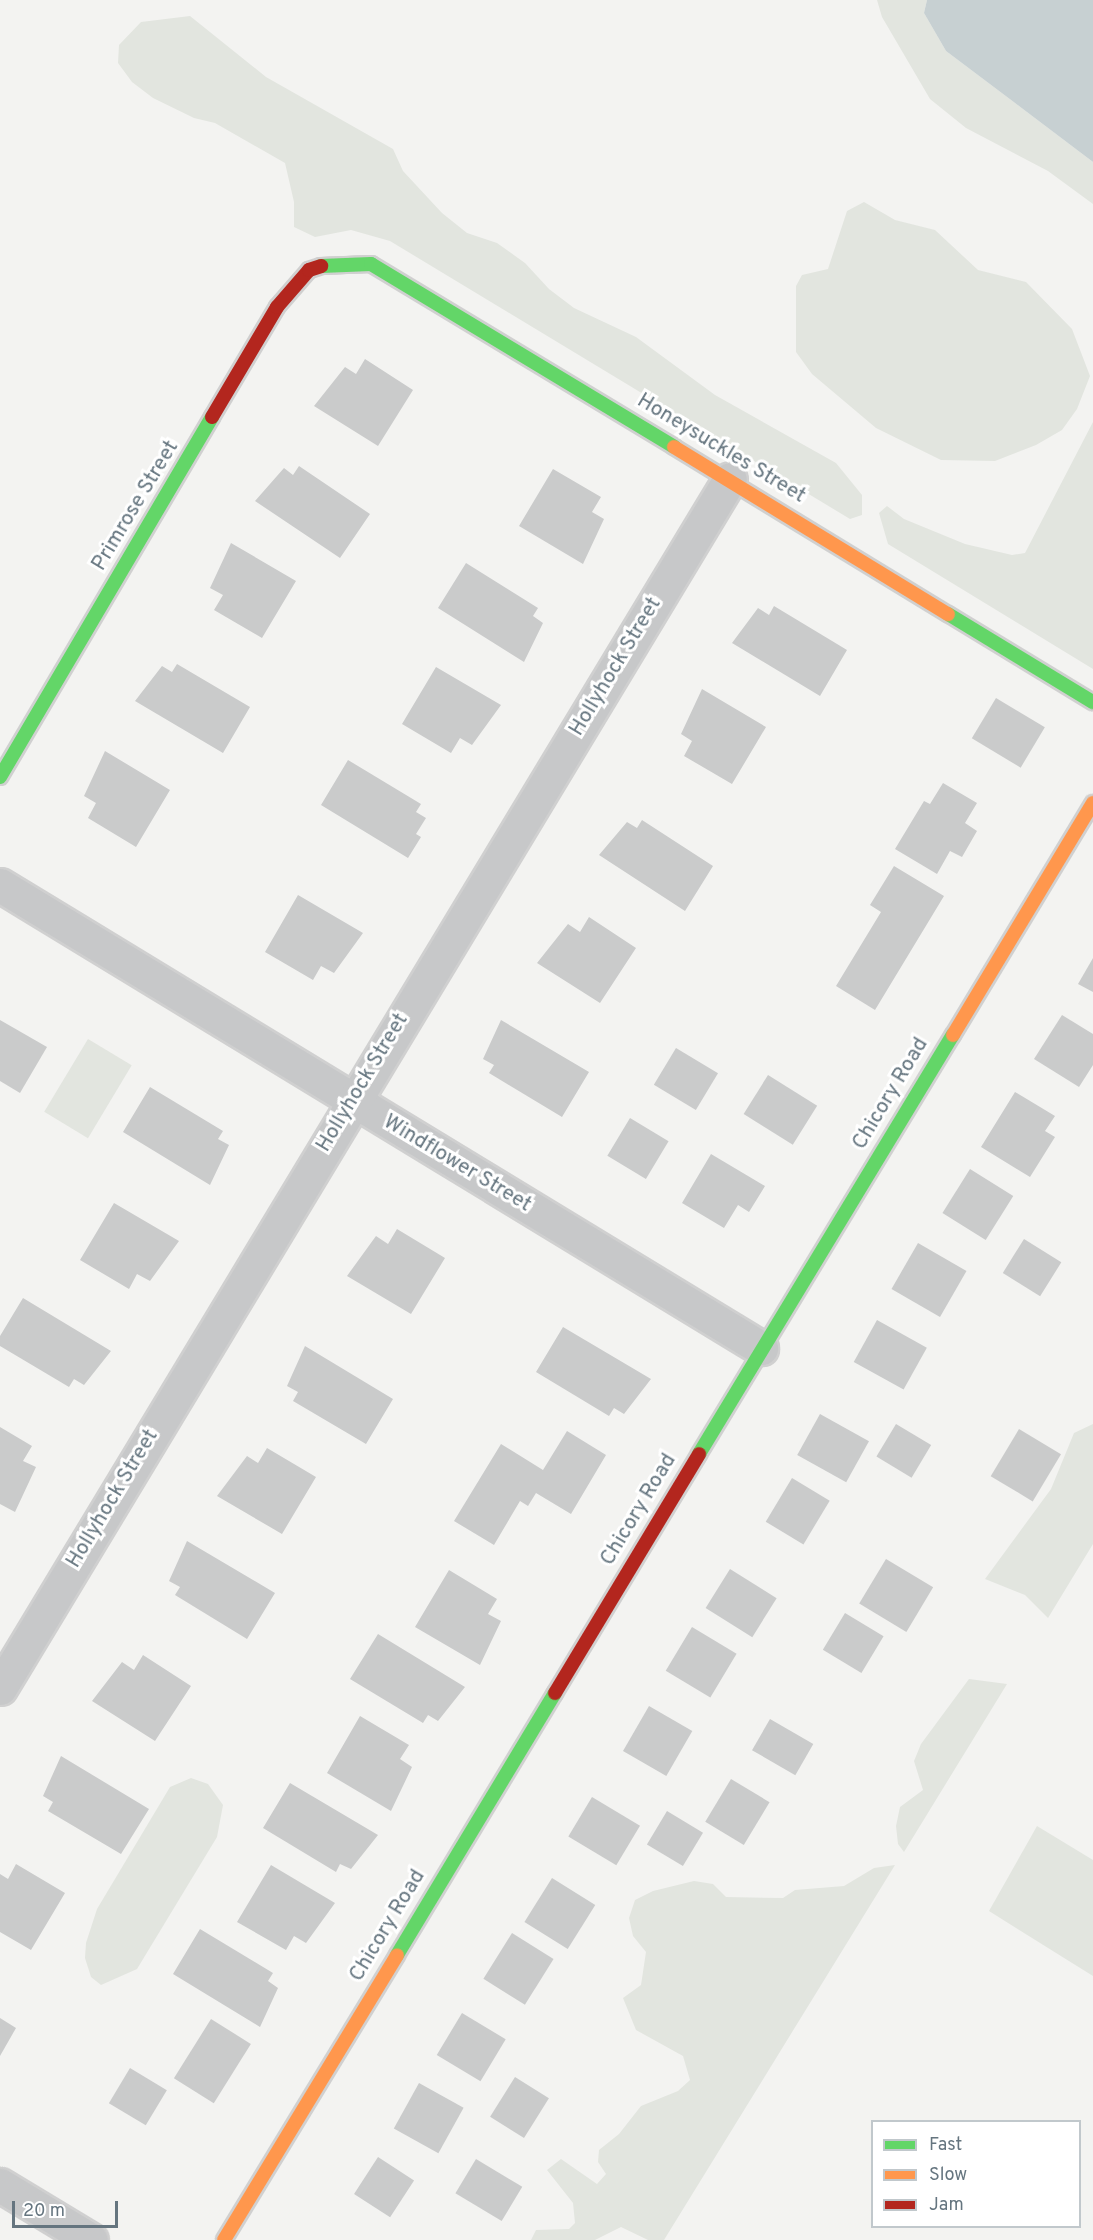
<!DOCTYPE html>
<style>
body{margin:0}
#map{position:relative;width:1093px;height:2240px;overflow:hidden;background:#f3f3f1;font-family:Overpass,sans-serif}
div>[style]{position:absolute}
.green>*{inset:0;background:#e2e5df;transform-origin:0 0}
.water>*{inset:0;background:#c7d0d2}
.building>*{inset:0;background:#cacbcb;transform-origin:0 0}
.roads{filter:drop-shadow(2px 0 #d0d0d0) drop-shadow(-2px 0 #d0d0d0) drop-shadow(0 2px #d0d0d0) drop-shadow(0 -2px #d0d0d0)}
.street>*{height:33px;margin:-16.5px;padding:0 16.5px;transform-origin:16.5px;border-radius:16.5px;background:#c7c8c9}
.fast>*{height:14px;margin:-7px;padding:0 7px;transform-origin:7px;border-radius:7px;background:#63d668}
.slow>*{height:14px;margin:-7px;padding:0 7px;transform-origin:7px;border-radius:7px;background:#ff974d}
.jam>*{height:14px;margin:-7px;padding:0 7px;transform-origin:7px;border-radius:7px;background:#b3261e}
span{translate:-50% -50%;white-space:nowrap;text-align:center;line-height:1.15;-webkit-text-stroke:6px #fff;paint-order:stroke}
.street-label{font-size:21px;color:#65757f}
.legend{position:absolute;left:871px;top:2120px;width:210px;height:108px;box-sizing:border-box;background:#fff;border:2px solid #c1c8cc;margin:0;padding:8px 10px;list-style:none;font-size:18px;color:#65757f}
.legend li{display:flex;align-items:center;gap:12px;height:30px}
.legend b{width:30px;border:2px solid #c1c8cc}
.scale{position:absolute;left:12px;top:2201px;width:106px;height:27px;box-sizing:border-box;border:3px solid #65757f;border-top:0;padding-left:8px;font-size:18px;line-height:21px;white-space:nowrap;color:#65757f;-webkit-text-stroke:4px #fff;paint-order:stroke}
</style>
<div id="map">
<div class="green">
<div style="clip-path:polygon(877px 0,927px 0,924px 13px,946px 51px,1093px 162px,1093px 204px,1048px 171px,966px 128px,930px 99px,882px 17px)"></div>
<div style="clip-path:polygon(190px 16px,266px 77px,393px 149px,403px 171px,442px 213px,467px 233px,497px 243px,525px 263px,549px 289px,574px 308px,636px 337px,715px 395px,836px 463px,862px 495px,862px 515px,850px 519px,390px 241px,351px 230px,315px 237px,294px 227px,294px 202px,285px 163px,215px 123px,194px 118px,153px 98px,132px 82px,118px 63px,119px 45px,141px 22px)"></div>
<div style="clip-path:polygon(864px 202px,895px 220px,935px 230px,978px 270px,1026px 282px,1072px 329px,1090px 376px,1077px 409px,1062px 430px,1036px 445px,995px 461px,941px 460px,876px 428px,812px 374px,796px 352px,796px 286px,802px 275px,828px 269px,847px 211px)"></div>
<div style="clip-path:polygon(1093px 422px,1093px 669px,888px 544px,879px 513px,887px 506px,904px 519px,965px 544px,1012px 555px,1025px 553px)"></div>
<div style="left:88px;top:1039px;width:51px;height:85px;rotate:31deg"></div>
<div style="clip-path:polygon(1093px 1424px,1093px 1544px,1048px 1618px,1025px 1595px,985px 1579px,1051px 1489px,1074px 1433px)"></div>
<div style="clip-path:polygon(969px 1679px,1007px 1684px,904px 1852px,898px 1844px,896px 1826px,900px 1807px,923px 1790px,914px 1761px,921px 1744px)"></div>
<div style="clip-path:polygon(191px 1778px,208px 1784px,223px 1805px,217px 1837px,137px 1969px,101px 1985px,91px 1977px,85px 1958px,86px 1943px,97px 1909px,170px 1787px)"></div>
<div style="clip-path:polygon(1037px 1826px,1093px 1860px,1093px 1976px,989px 1911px)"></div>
<div style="clip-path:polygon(895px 1865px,664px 2240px,648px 2240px,621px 2227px,595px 2240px,531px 2240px,536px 2230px,569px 2229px,575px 2223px,573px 2203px,547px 2170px,561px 2159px,597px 2184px,606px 2174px,598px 2162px,599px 2150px,619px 2134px,641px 2106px,678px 2091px,690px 2080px,683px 2056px,636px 2030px,623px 1998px,641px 1985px,646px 1952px,633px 1936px,629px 1918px,635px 1900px,653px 1891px,694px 1881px,713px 1884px,726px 1897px,783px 1898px,795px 1890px,844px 1886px,874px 1868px)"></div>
</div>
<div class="water">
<div style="clip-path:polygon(927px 0,1093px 0,1093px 162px,946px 51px,924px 13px)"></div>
</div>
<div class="building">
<div style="clip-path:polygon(365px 359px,413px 390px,378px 446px,314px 406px,345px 367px,356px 374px)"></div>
<div style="clip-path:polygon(299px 466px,370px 514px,340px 558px,255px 501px,284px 468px,293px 475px)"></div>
<div style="clip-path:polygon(553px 469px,601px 497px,592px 512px,604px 519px,583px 564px,519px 526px)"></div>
<div style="clip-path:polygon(231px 543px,296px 581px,262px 638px,214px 610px,223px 595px,210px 588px)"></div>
<div style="clip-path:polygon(466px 563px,538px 608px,533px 616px,543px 623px,524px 662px,438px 608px)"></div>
<div style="clip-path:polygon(774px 606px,847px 650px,820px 696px,732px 643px,758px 608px,769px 615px)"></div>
<div style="clip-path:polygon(177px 664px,250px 707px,223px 753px,135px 701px,162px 666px,172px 672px)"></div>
<div style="clip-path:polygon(436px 667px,501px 705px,472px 745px,460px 738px,451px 753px,402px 724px)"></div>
<div style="clip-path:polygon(702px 689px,766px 727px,732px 784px,684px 756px,692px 741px,681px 734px)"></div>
<div style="left:996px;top:698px;width:57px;height:47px;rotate:31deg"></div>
<div style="clip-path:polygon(105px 751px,170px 790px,136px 847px,88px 818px,96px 803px,84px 796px)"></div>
<div style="clip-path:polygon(348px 760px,421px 804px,416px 812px,426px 818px,416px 834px,421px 837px,408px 858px,321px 805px)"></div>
<div style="clip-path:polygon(943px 783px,977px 803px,965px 823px,977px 831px,962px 857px,950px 851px,937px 874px,895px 849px,924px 801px,930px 804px)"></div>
<div style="clip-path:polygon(642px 820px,713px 866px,685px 911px,599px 855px,627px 822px,637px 828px)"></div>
<div style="clip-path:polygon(894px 866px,944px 896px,875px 1010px,836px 986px,881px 912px,870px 905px)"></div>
<div style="clip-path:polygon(298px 895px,363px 933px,334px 973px,321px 966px,313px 980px,265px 952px)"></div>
<div style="clip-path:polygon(589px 917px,636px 948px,600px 1003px,537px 963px,568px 924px,580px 932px)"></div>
<div style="clip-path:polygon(1093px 958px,1093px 992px,1078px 984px)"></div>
<div style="clip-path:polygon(1062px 1015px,1093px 1034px,1093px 1065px,1079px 1087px,1034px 1059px)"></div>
<div style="clip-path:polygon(0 1020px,47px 1047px,20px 1093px,0 1081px)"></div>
<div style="clip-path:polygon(501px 1020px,589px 1072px,562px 1117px,489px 1073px,494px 1065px,483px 1059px)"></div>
<div style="left:676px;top:1048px;width:49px;height:43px;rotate:31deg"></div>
<div style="left:768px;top:1075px;width:58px;height:46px;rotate:32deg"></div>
<div style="clip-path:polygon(150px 1087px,223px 1131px,218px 1139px,229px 1145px,210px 1185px,123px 1132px)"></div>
<div style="clip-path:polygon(1015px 1092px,1055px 1116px,1045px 1131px,1055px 1137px,1030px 1177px,981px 1147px)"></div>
<div style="left:630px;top:1118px;width:45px;height:44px;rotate:31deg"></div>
<div style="clip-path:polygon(711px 1154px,765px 1186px,749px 1212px,738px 1205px,724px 1228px,682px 1203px)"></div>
<div style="left:970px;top:1169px;width:51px;height:52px;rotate:32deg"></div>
<div style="clip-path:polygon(114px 1203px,179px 1241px,150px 1281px,137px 1274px,129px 1289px,80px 1260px)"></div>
<div style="clip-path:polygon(397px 1229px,445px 1258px,411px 1314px,347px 1276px,376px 1236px,388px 1244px)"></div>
<div style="left:1024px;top:1239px;width:44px;height:40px;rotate:32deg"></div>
<div style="left:918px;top:1243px;width:56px;height:53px;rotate:30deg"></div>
<div style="clip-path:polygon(23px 1298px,111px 1351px,84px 1385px,74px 1379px,69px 1387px,0 1346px,0 1336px)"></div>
<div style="left:877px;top:1320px;width:57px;height:48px;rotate:29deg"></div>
<div style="clip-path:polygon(563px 1327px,651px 1379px,624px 1414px,614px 1408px,609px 1416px,536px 1372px)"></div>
<div style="clip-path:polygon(305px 1346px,393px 1399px,366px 1444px,293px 1401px,298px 1392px,287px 1386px)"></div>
<div style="left:820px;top:1414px;width:56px;height:47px;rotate:29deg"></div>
<div style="left:896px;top:1424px;width:41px;height:38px;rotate:31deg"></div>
<div style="clip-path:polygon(0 1427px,32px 1446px,23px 1461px,36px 1467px,15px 1512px,0 1504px)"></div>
<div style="left:1019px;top:1429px;width:49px;height:55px;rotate:31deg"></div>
<div style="clip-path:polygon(567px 1431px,606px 1455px,571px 1514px,536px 1493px,528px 1506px,520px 1501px,494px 1545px,454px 1521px,501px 1444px,543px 1470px)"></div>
<div style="clip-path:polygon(267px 1448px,316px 1477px,282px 1534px,217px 1496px,247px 1456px,258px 1463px)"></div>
<div style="left:792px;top:1478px;width:44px;height:51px;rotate:31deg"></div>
<div style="clip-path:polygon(187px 1541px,275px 1593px,247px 1639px,175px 1595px,180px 1587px,169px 1581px)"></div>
<div style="left:886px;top:1559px;width:55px;height:52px;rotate:31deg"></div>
<div style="left:730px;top:1569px;width:55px;height:46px;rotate:32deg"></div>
<div style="clip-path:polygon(449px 1570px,497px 1599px,488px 1614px,501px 1621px,480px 1665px,415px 1627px)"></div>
<div style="left:845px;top:1613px;width:45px;height:43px;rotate:31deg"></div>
<div style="left:692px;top:1627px;width:52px;height:51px;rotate:31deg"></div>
<div style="clip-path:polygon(378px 1634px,465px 1687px,438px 1721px,428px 1715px,423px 1723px,350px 1679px)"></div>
<div style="clip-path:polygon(143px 1655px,191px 1686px,155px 1741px,92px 1701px,122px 1662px,134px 1670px)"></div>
<div style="left:649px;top:1706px;width:50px;height:52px;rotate:30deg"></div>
<div style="clip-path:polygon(360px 1716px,409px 1745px,400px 1759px,412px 1767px,391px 1811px,327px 1773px)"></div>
<div style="left:770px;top:1719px;width:50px;height:36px;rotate:30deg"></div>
<div style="clip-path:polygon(61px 1756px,149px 1809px,121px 1854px,48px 1811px,53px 1802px,43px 1796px)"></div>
<div style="left:731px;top:1779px;width:45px;height:50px;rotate:31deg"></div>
<div style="clip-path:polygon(290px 1783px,378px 1835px,351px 1869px,340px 1864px,336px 1872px,263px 1828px)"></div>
<div style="left:592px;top:1797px;width:56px;height:46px;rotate:31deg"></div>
<div style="left:667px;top:1811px;width:42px;height:39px;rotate:31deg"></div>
<div style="clip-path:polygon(16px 1864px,65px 1893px,31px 1950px,0 1932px,0 1874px,8px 1879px)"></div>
<div style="clip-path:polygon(271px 1865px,335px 1903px,306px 1943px,294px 1936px,286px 1950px,237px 1922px)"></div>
<div style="left:552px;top:1878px;width:51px;height:52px;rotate:32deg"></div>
<div style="clip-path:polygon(200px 1929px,273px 1973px,268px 1981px,278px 1988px,260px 2027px,173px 1974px)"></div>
<div style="left:512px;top:1933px;width:49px;height:54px;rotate:32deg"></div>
<div style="left:462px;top:2013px;width:51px;height:49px;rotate:31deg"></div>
<div style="clip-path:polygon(0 2018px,16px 2028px,0 2056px)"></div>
<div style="left:211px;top:2019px;width:47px;height:70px;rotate:32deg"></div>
<div style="left:130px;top:2068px;width:43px;height:41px;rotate:31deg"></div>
<div style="left:515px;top:2077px;width:40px;height:47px;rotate:32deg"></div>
<div style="left:419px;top:2083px;width:51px;height:52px;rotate:29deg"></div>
<div style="left:378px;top:2157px;width:43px;height:44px;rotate:33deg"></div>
<div style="left:476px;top:2159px;width:54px;height:40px;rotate:31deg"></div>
</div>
<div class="roads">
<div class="street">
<div style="left:0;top:885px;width:891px;rotate:31.32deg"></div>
<div style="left:0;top:1688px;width:1412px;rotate:-58.88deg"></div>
<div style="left:0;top:2185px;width:106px;rotate:31.1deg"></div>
</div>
<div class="fast">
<div style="left:321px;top:266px;width:50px;rotate:-2.3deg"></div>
<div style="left:371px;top:264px;width:354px;rotate:31.1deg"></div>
<div style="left:948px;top:614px;width:170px;rotate:31.3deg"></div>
<div style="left:0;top:777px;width:418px;rotate:-59.5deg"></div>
<div style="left:699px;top:1454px;width:490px;rotate:-58.8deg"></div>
<div style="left:397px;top:1955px;width:306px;rotate:-58.9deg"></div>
</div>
<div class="slow">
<div style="left:674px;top:447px;width:321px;rotate:31.4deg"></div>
<div style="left:953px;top:1035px;width:271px;rotate:-58.9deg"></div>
<div style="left:224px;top:2240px;width:333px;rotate:-58.7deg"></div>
</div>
<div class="jam">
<div style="left:212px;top:417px;width:128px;rotate:-59.4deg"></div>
<div style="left:277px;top:307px;width:49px;rotate:-49.1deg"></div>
<div style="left:309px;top:270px;width:13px;rotate:-18deg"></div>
<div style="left:555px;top:1693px;width:279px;rotate:-58.9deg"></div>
</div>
</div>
<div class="street-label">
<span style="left:721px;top:449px;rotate:31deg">Honeysuckles Street</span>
<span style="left:136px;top:506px;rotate:-59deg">Primrose Street</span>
<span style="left:616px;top:667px;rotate:-59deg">Hollyhock Street</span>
<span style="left:363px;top:1083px;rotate:-59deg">Hollyhock Street</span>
<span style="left:891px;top:1094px;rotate:-59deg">Chicory Road</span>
<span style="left:457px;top:1164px;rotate:31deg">Windflower Street</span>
<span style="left:113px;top:1499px;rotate:-59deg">Hollyhock Street</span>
<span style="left:639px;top:1510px;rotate:-59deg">Chicory Road</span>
<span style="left:388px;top:1926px;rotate:-59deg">Chicory Road</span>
</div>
<ul class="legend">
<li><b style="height:8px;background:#63d668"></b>Fast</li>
<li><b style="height:8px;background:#ff974d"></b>Slow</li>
<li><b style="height:8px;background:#b3261e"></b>Jam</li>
</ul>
<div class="scale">20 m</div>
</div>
